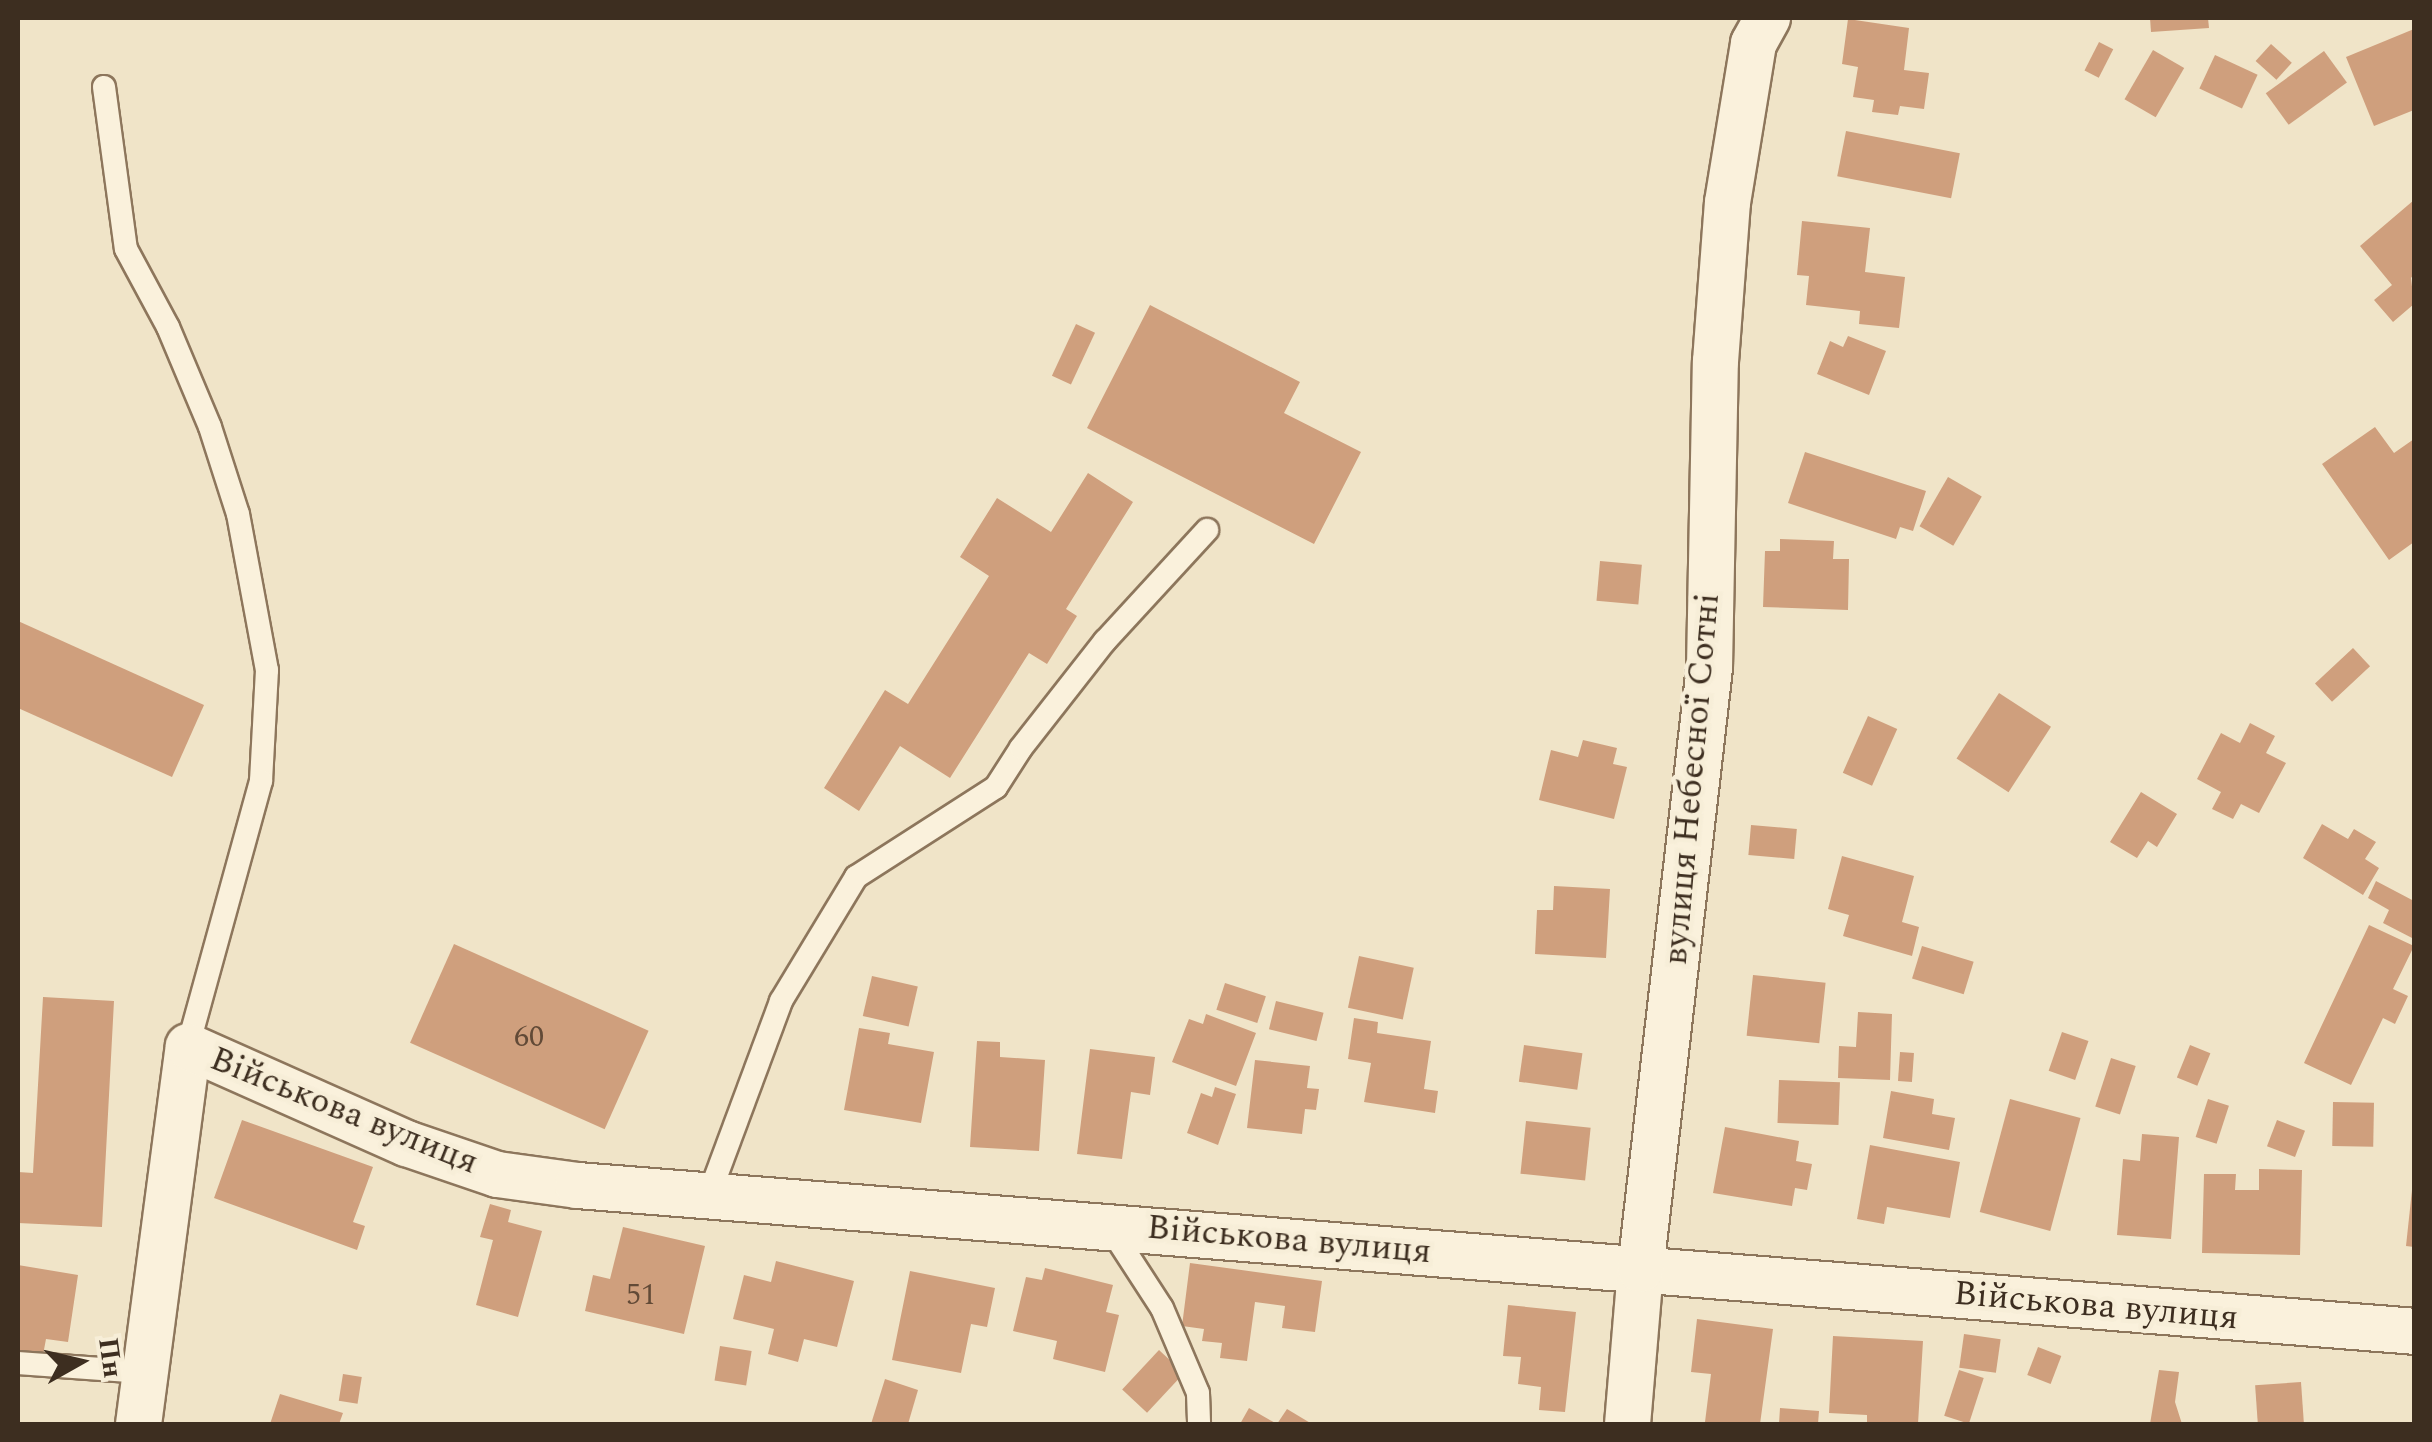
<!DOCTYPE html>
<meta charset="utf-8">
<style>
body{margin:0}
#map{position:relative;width:2432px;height:1442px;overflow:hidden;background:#f0e4c8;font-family:Spectral,serif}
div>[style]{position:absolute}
.building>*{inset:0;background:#cf9f7d;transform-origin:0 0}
.roads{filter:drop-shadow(2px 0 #8d765c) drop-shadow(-2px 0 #8d765c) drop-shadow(0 2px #8d765c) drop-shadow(0 -2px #8d765c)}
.lane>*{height:22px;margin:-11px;padding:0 11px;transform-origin:11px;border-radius:11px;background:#faf1dc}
.street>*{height:45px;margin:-22.5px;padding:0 22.5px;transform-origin:22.5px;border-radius:22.5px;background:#faf1dc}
span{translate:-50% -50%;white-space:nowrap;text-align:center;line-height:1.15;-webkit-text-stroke:9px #f7eed8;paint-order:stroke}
.number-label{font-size:30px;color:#624a37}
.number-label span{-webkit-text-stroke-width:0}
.street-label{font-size:35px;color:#3d2e20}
.frame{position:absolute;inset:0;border:20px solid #3d2e20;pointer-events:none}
.north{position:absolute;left:30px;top:1312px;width:100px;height:100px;-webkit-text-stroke:8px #f7eed8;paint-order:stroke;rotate:82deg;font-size:28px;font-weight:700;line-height:40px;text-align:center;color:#3d2e20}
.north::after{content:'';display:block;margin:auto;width:35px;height:45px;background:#3d2e20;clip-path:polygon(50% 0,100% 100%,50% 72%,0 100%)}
</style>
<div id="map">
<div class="building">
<div style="clip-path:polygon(2150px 18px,2208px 18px,2209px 28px,2151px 32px)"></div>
<div style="clip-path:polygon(1848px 19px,1909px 28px,1904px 70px,1929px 73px,1924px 109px,1900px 106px,1898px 115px,1872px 112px,1874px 100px,1853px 97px,1858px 67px,1842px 64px)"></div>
<div style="clip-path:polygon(2414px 29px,2414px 110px,2374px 126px,2346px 57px)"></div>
<div style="left:2099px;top:42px;width:16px;height:32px;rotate:27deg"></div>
<div style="left:2271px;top:44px;width:28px;height:23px;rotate:42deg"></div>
<div style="left:2153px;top:50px;width:36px;height:57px;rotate:30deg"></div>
<div style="left:2324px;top:51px;width:39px;height:72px;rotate:54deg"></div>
<div style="left:2215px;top:55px;width:47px;height:37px;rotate:25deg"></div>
<div style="left:1846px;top:131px;width:116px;height:46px;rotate:11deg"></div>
<div style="clip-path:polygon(2414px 200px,2414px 274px,2411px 278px,2414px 304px,2393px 322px,2374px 300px,2392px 285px,2360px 246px)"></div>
<div style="clip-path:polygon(1802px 221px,1870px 228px,1865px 272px,1905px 277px,1899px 328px,1859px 324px,1860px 311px,1806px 305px,1809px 276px,1797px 275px)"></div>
<div style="clip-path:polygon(1150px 305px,1300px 382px,1284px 413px,1361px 452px,1314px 544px,1087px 428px)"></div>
<div style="left:1076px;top:324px;width:21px;height:57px;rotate:25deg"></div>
<div style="clip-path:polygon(1848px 336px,1886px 351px,1869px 395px,1817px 374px,1830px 341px,1843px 347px)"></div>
<div style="clip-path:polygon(2375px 427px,2394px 453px,2414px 439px,2414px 542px,2389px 560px,2322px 464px)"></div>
<div style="clip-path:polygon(1805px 452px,1926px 491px,1913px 531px,1900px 527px,1896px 539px,1788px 503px)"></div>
<div style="clip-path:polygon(1088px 473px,1133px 502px,1066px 609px,1077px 616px,1047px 664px,1029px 653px,950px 778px,900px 746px,859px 811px,824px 788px,885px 690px,908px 704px,989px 576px,960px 557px,997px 498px,1051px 532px)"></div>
<div style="left:1948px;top:477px;width:39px;height:57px;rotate:30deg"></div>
<div style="clip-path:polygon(1780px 539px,1834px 541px,1833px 559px,1849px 559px,1848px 610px,1763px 607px,1765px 551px,1780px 551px)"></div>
<div style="left:1600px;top:561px;width:42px;height:40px;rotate:5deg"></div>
<div style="clip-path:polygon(18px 621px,204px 705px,172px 777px,18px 708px)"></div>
<div style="left:2353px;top:648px;width:25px;height:52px;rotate:47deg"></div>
<div style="left:1999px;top:693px;width:62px;height:78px;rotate:33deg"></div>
<div style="left:1868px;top:716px;width:32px;height:62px;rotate:24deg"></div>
<div style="clip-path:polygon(2250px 723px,2275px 736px,2266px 753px,2286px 763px,2259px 813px,2241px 804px,2233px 819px,2212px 809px,2221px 792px,2197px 779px,2221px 733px,2240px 743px)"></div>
<div style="clip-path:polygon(1583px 740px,1617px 748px,1613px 764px,1627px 767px,1614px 819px,1539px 800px,1551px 750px,1578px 757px)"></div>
<div style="clip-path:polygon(2141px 792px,2177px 814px,2157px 847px,2148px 841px,2137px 858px,2110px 842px)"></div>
<div style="clip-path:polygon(2322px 824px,2348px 839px,2354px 829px,2376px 842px,2365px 859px,2379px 868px,2363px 895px,2303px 858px)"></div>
<div style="left:1751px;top:825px;width:46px;height:30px;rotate:5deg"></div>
<div style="clip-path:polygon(1842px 856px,1914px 876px,1902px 922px,1919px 927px,1912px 956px,1843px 936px,1849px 915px,1828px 909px)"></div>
<div style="clip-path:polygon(2376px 881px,2414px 901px,2414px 939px,2383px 923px,2389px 910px,2368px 898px)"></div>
<div style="clip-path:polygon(1554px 886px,1610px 889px,1606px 958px,1535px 954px,1537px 910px,1553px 910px)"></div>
<div style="clip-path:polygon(2369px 925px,2414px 946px,2393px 989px,2408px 996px,2395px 1024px,2383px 1018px,2351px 1085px,2304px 1063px)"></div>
<div style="left:454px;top:944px;width:213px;height:108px;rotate:24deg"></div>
<div style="left:1922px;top:946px;width:54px;height:34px;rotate:17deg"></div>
<div style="left:1359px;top:956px;width:56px;height:53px;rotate:12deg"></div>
<div style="left:1753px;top:975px;width:73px;height:61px;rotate:6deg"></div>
<div style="left:872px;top:976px;width:47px;height:41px;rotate:13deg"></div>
<div style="left:1225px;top:983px;width:43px;height:28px;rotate:18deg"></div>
<div style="clip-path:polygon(43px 997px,114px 1001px,102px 1227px,18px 1223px,18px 1172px,33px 1173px)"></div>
<div style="left:1276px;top:1001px;width:49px;height:29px;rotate:14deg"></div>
<div style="clip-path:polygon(1858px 1012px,1892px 1014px,1890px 1080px,1838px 1078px,1839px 1046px,1856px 1047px)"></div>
<div style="clip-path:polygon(1206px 1014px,1256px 1033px,1236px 1086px,1172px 1062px,1189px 1019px,1203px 1024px)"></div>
<div style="clip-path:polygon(1354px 1018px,1378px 1022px,1377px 1033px,1431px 1041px,1424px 1089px,1438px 1091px,1435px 1113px,1364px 1102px,1371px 1063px,1348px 1059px)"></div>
<div style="clip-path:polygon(859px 1028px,890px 1033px,888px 1044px,934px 1052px,921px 1123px,844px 1110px)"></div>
<div style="left:2062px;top:1032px;width:28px;height:41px;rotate:19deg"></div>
<div style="clip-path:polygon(977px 1041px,1000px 1042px,1000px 1057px,1045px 1060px,1039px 1151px,970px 1147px)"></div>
<div style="left:1524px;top:1045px;width:59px;height:37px;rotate:8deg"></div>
<div style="left:2190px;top:1045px;width:22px;height:35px;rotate:22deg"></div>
<div style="clip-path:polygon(1090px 1049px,1155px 1057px,1150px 1095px,1131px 1092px,1122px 1159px,1077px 1154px)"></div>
<div style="left:1900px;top:1052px;width:14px;height:29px;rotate:4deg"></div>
<div style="left:2111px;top:1058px;width:26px;height:51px;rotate:18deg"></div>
<div style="clip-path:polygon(1255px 1060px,1310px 1066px,1307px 1088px,1319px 1089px,1316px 1110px,1305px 1109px,1302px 1134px,1247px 1128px)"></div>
<div style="left:1779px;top:1080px;width:61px;height:43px;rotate:2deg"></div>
<div style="clip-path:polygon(1215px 1087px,1236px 1094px,1218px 1145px,1187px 1133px,1201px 1093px,1212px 1097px)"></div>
<div style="clip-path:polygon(1891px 1091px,1934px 1099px,1932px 1114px,1955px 1118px,1949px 1150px,1883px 1138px)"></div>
<div style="left:2010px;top:1099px;width:73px;height:117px;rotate:15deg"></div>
<div style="left:2208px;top:1099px;width:22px;height:40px;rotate:18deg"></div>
<div style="left:2333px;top:1102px;width:41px;height:44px;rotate:1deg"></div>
<div style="clip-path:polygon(242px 1120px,373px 1167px,353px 1222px,365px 1226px,357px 1250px,214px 1198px)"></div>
<div style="left:2277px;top:1120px;width:30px;height:28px;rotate:21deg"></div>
<div style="left:1526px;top:1121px;width:65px;height:53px;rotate:6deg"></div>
<div style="clip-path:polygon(1725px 1127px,1799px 1141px,1796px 1161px,1812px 1164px,1807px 1190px,1795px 1188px,1792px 1206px,1713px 1193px)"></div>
<div style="clip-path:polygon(2142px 1134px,2179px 1137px,2171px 1239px,2117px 1235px,2123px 1159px,2140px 1161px)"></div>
<div style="clip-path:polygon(1870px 1145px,1960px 1162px,1950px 1218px,1887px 1207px,1884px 1224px,1857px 1219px)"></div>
<div style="clip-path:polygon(2259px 1169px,2302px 1170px,2300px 1255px,2202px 1253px,2204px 1174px,2236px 1174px,2235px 1190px,2259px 1190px)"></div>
<div style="clip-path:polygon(2412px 1190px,2414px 1190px,2414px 1247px,2406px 1246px)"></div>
<div style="clip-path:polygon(490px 1204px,511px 1210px,508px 1222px,542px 1231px,518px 1317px,476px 1305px,493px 1240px,480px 1237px)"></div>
<div style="clip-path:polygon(623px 1227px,705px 1246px,684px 1334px,585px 1311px,593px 1275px,610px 1279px)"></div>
<div style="clip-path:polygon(776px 1261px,854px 1281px,837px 1347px,804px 1339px,798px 1362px,768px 1354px,774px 1329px,733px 1319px,744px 1275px,771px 1282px)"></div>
<div style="clip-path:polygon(1190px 1263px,1322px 1281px,1315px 1332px,1282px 1328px,1285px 1306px,1255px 1302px,1247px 1361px,1220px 1358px,1222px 1343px,1202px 1341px,1204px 1329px,1182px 1326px)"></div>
<div style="clip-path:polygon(18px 1265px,78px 1275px,68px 1342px,46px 1339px,43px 1355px,18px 1351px)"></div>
<div style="clip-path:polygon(1045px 1268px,1113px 1285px,1106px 1312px,1119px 1315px,1105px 1372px,1053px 1359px,1057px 1341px,1013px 1331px,1026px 1277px,1042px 1280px)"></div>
<div style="clip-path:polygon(910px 1271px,995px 1288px,987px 1327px,971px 1324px,961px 1373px,892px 1360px)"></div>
<div style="clip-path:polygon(1508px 1305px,1576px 1312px,1565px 1412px,1539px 1410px,1541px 1387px,1518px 1384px,1521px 1357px,1503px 1356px)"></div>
<div style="clip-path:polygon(1697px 1319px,1773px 1329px,1760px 1424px,1705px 1422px,1711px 1374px,1691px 1372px)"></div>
<div style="left:1964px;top:1334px;width:37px;height:34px;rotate:8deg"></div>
<div style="clip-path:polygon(1833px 1336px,1923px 1341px,1918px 1424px,1867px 1424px,1867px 1415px,1829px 1413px)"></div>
<div style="left:720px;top:1346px;width:32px;height:35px;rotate:9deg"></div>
<div style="left:2038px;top:1347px;width:25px;height:30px;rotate:21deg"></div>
<div style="left:1159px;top:1350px;width:34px;height:54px;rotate:43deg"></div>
<div style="left:1959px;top:1370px;width:26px;height:48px;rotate:18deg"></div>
<div style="clip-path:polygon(2159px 1370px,2179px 1372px,2175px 1402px,2182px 1424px,2150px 1424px)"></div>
<div style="left:343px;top:1374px;width:19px;height:27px;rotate:9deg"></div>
<div style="clip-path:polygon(885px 1379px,918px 1390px,908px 1424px,871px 1424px)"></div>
<div style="left:2301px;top:1382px;width:42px;height:46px;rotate:86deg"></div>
<div style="clip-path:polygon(280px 1394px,343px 1413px,339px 1424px,270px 1424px)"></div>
<div style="clip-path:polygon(1249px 1408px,1277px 1424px,1240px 1424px)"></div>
<div style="clip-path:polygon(1780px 1408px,1819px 1411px,1818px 1424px,1779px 1424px)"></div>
<div style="clip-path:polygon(1287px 1409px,1312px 1424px,1277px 1424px)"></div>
</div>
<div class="roads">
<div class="lane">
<div style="left:104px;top:87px;width:163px;rotate:82.3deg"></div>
<div style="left:126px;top:249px;width:89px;rotate:61.7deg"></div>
<div style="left:168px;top:327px;width:108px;rotate:67.2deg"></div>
<div style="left:210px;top:427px;width:91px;rotate:72.2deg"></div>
<div style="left:238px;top:514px;width:159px;rotate:79.5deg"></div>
<div style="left:267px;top:670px;width:111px;rotate:93.1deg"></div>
<div style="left:261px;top:781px;width:275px;rotate:105.4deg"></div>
<div style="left:709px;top:1195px;width:207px;rotate:-69.6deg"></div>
<div style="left:781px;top:1001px;width:145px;rotate:-58.8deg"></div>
<div style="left:856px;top:877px;width:166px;rotate:-32.7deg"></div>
<div style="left:996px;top:787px;width:46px;rotate:-57.3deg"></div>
<div style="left:1021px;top:748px;width:136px;rotate:-51.9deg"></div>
<div style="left:1105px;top:641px;width:151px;rotate:-47.4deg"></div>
<div style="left:1110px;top:1228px;width:95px;rotate:57deg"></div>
<div style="left:1162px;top:1308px;width:92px;rotate:67deg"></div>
<div style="left:1198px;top:1393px;width:31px;rotate:88deg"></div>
<div style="left:18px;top:1363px;width:125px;rotate:4.1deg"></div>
</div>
<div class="street">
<div style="left:138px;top:1424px;width:381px;rotate:-82.5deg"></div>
<div style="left:188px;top:1046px;width:239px;rotate:24deg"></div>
<div style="left:406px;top:1143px;width:96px;rotate:18.8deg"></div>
<div style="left:497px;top:1174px;width:81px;rotate:7.8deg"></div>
<div style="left:577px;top:1185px;width:1843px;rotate:4.54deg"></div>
<div style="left:1627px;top:1424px;width:156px;rotate:-85.2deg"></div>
<div style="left:1640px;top:1269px;width:606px;rotate:-83.46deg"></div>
<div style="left:1709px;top:667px;width:306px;rotate:-88.9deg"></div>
<div style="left:1715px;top:361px;width:159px;rotate:-85.7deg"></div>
<div style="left:1727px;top:202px;width:161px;rotate:-80.7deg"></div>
<div style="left:1753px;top:43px;width:29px;rotate:-61deg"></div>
</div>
</div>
<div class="number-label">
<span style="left:529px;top:1037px">60</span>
<span style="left:641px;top:1295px">51</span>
</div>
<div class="street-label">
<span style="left:1692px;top:779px;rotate:-85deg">вулиця Небесної Сотні</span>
<span style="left:344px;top:1111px;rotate:22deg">Військова вулиця</span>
<span style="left:1289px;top:1240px;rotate:5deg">Військова вулиця</span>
<span style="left:2096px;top:1306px;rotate:5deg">Військова вулиця</span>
</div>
<div class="frame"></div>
<div class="north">Пн</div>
</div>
